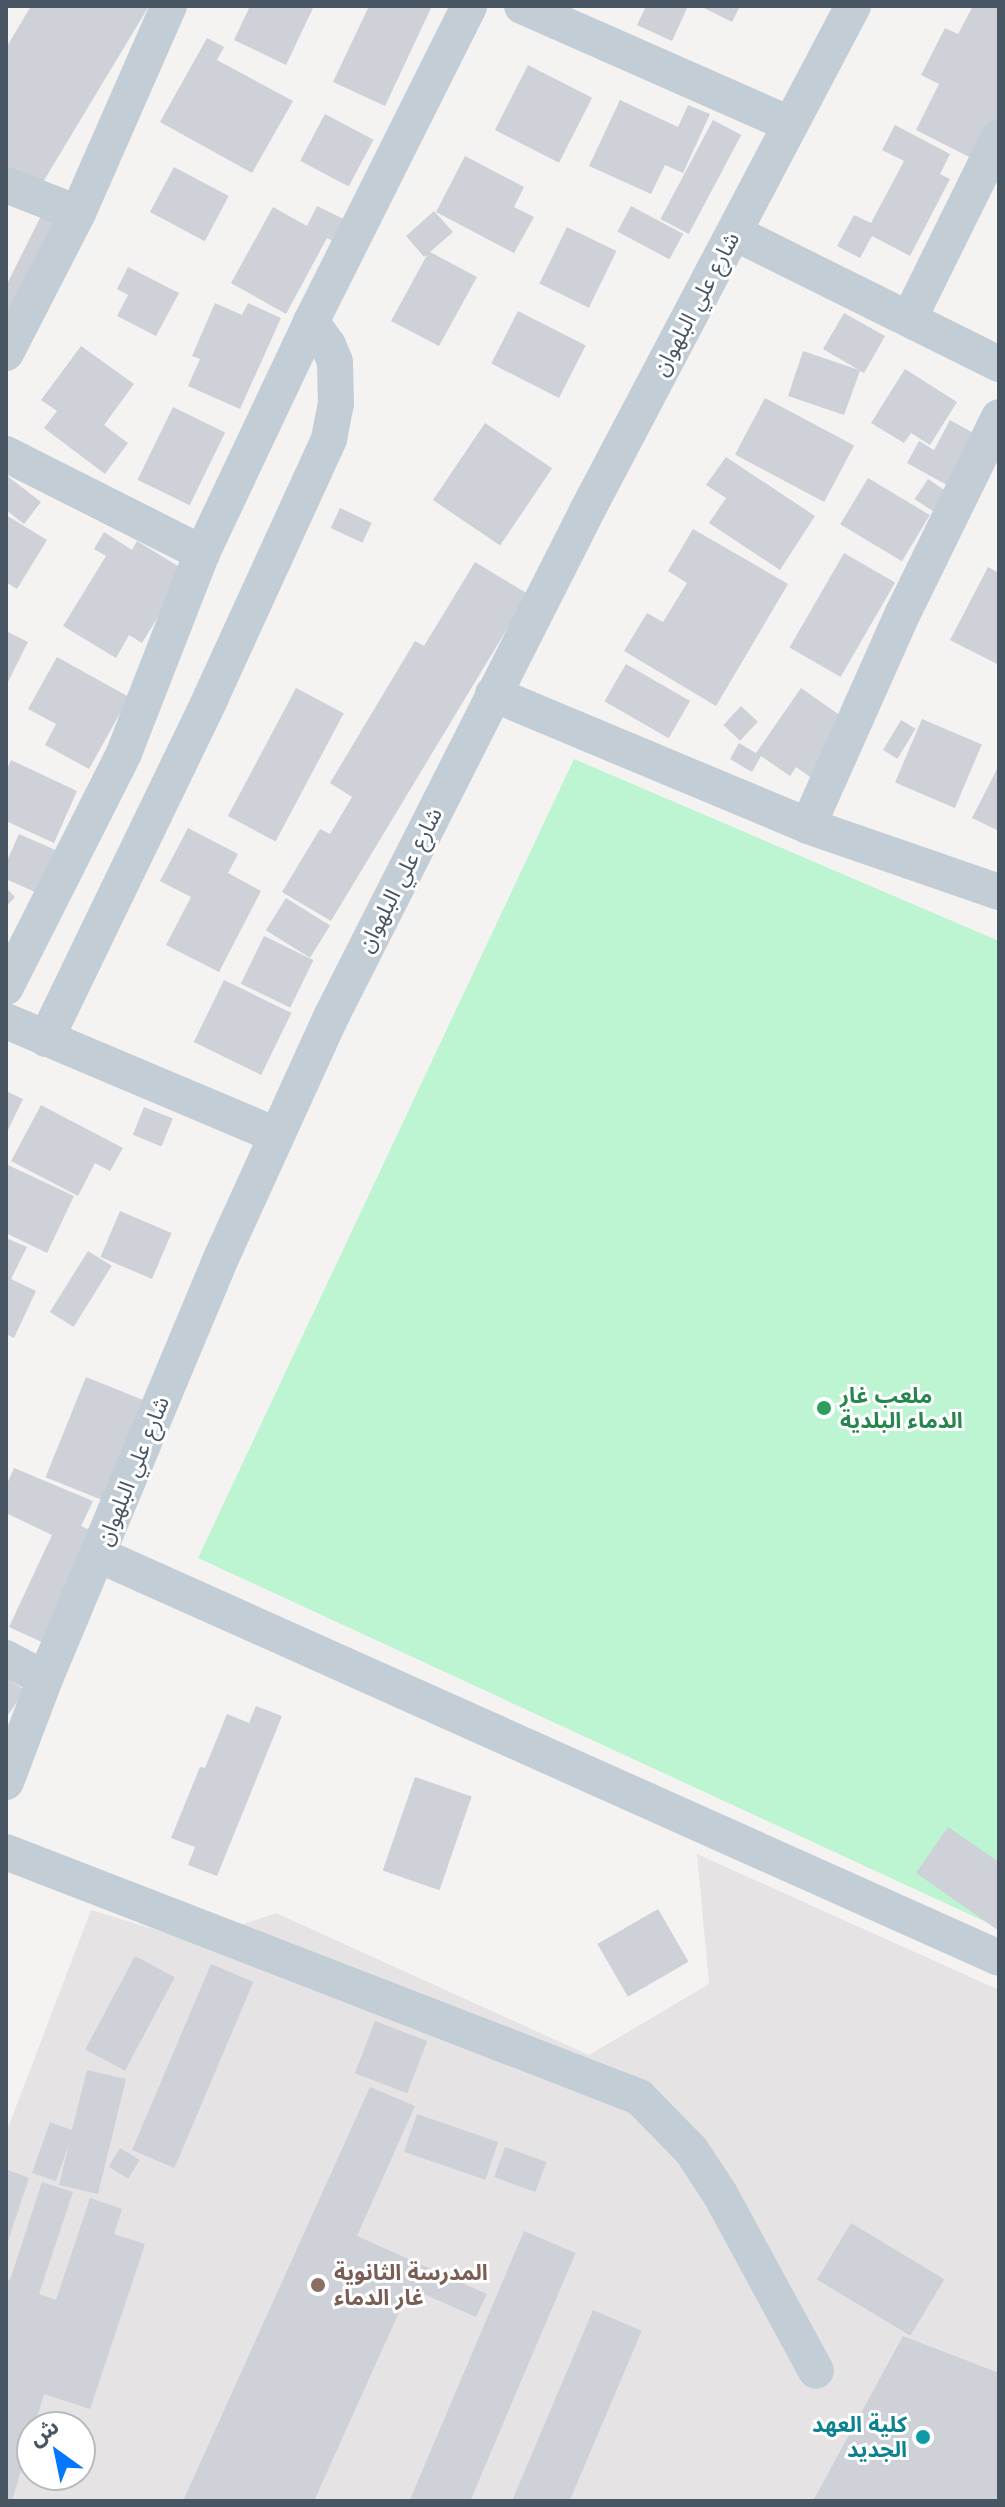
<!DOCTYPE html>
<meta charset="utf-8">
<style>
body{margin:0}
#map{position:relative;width:1005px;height:2507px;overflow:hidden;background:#f5f2f2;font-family:"Work Sans","Noto Sans Arabic",sans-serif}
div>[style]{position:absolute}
.education>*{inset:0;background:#e6e3e4}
.green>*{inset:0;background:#bdf5d2}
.building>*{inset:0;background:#ced1d8;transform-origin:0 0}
.minor>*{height:36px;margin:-18px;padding:0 18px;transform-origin:18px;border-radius:18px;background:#c2cdd5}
.dots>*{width:22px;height:22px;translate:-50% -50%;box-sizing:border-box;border:4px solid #fff;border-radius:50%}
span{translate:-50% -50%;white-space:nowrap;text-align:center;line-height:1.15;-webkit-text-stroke:6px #fff;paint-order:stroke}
.street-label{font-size:22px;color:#475662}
.leisure-label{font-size:22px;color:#27864d;font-weight:700}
.left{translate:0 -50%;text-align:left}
.education-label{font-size:22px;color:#785e54;font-weight:700}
.culture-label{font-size:22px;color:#0d838f;font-weight:700}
.right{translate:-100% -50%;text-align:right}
.frame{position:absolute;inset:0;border:8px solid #475662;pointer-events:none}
.north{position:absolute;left:16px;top:2411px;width:80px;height:80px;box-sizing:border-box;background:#fff;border:2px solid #b5bbc0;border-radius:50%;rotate:327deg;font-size:22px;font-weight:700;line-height:32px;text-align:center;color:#475662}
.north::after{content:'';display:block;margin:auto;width:28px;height:36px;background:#0577fc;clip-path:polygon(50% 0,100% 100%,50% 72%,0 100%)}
</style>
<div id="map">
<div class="education">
<div style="clip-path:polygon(evenodd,697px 1854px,999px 1990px,999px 2501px,6px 2501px,6px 2133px,91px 1910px,193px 1941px,276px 1913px,589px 2055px,709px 1984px,697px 1854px,32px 2427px,80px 2427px,80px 2475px,32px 2475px,32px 2427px)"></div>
</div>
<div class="green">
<div style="clip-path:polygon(574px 759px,999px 941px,999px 1928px,198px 1558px)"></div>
</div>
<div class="building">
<div style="clip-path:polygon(31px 6px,149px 6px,40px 187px,6px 166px,6px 48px)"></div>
<div style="clip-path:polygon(250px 6px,314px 6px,286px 65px,234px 40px)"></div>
<div style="clip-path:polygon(369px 6px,432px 6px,385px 106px,333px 82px)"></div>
<div style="clip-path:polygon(646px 6px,688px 6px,672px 41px,637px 25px)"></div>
<div style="clip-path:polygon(700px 6px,740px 6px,732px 22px)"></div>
<div style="clip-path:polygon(973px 6px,999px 6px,999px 128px,981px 163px,916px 130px,939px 84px,921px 75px,945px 28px,958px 34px)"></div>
<div style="clip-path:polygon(207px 38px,224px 47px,217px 60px,293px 101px,252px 173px,160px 122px)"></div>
<div style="left:528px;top:65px;width:72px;height:73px;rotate:27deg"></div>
<div style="clip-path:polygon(620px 100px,678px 127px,688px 105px,710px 114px,683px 173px,665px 165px,651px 194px,589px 166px)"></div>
<div style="left:325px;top:114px;width:55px;height:53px;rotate:28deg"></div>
<div style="left:713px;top:120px;width:32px;height:112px;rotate:28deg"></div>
<div style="clip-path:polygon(895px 125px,950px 154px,940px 174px,950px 179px,910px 256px,872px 236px,860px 258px,837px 246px,854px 215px,871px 223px,904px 161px,882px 150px)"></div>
<div style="clip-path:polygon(465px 156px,524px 187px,514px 207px,534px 217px,514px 253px,436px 212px)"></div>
<div style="left:174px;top:167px;width:62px;height:51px;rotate:28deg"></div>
<div style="clip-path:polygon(317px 206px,358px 226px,347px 248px,327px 238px,286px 314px,231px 283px,273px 207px,307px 226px)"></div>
<div style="left:631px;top:206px;width:59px;height:29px;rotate:28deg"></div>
<div style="clip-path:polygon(45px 208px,69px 220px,6px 347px,6px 286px)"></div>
<div style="clip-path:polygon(434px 211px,453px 232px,430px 252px,477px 277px,439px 346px,391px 321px,427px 255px,424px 257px,406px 236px)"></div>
<div style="left:567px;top:227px;width:55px;height:63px;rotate:26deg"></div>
<div style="clip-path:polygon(128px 267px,179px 293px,156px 336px,117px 316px,128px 295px,117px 289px)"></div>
<div style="clip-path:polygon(215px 303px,242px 315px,248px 303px,281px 318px,240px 409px,188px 386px,200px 359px,192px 356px)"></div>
<div style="left:518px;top:311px;width:76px;height:59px;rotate:27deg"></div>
<div style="clip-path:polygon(844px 313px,885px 336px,864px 373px,860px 371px,844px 415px,788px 396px,803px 351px,859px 370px,823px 349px)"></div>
<div style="clip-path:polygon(81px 346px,134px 384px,104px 425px,128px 443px,105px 474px,44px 428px,57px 411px,41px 400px)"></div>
<div style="clip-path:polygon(905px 369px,957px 402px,930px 445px,911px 433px,904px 443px,871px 423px)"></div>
<div style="left:765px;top:398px;width:101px;height:64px;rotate:28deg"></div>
<div style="left:173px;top:407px;width:58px;height:81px;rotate:26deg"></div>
<div style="clip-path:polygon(950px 420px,984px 439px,956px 490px,907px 463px,919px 441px,934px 450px)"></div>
<div style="left:485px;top:423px;width:81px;height:93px;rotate:34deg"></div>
<div style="clip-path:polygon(726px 457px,815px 516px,780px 570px,709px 523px,726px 498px,706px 485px)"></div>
<div style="clip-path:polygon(6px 475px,41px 502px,24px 524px,6px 510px)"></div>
<div style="left:868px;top:478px;width:72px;height:54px;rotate:31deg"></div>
<div style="left:928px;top:479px;width:34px;height:24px;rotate:34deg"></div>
<div style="left:340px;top:508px;width:35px;height:22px;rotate:25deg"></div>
<div style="clip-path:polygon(6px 515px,47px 540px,17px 589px,6px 582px)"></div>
<div style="clip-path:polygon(693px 529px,788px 584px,716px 706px,624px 651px,647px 613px,663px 622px,687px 583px,668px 571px)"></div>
<div style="clip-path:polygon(104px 532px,132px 550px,137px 541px,186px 571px,142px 643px,129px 635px,116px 658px,63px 626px,106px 556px,94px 549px)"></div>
<div style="left:844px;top:553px;width:59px;height:109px;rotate:30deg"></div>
<div style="clip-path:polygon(475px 562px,528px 594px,331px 921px,282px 892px,320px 829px,330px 834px,352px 797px,330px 783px,415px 641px,424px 646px)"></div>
<div style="clip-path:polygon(988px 567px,999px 573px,999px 665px,950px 640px)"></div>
<div style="clip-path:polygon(6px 631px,28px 642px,6px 686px)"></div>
<div style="clip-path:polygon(57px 657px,129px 697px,89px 769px,45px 745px,56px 724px,28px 709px)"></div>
<div style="left:626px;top:664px;width:74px;height:43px;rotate:30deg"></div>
<div style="left:296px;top:688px;width:54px;height:145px;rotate:28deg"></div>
<div style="clip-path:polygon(801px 688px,851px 723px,813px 779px,796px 767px,790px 776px,761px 756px,752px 772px,730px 759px,739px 743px,756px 753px)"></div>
<div style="left:741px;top:706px;width:23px;height:26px;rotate:43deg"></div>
<div style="left:922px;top:719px;width:65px;height:69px;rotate:23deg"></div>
<div style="left:901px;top:720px;width:17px;height:35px;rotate:31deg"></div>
<div style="clip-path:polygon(11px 760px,77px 791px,54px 843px,6px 821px,6px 771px)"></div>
<div style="clip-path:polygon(999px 765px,999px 831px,972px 818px)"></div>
<div style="clip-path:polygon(188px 828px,238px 854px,228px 873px,261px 891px,219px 972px,166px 945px,191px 897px,160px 881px)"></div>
<div style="clip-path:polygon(19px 834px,67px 855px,48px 898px,6px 879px,6px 863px)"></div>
<div style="clip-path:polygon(6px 888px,15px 897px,6px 907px)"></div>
<div style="left:286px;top:898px;width:52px;height:38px;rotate:32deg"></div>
<div style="left:264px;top:936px;width:55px;height:53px;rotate:26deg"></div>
<div style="left:224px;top:980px;width:75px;height:69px;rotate:26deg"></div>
<div style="clip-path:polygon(6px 1091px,23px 1099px,6px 1134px)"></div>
<div style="clip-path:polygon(41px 1105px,123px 1148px,110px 1171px,95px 1163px,78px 1196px,11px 1161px)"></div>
<div style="left:144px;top:1107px;width:31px;height:30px;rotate:22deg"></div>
<div style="clip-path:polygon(8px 1165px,74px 1196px,47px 1253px,6px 1233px)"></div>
<div style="left:120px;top:1211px;width:56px;height:50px;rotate:23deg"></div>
<div style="clip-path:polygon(6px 1238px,27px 1247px,11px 1279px,36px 1291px,14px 1338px,6px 1334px)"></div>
<div style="left:88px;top:1251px;width:28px;height:72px;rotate:32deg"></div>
<div style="left:86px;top:1377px;width:61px;height:108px;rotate:22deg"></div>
<div style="clip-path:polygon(14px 1468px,93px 1501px,81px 1526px,97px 1533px,44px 1643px,9px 1627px,52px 1535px,6px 1513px,6px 1486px)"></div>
<div style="clip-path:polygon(6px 1678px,25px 1690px,6px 1718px)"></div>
<div style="clip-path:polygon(256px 1706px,282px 1716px,217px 1876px,188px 1865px,195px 1847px,171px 1838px,200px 1767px,205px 1768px,227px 1714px,249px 1723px)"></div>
<div style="left:415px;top:1777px;width:60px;height:99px;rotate:19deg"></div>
<div style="clip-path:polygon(948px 1827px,999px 1862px,999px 1931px,916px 1873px)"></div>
<div style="left:658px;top:1909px;width:61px;height:70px;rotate:60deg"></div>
<div style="left:135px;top:1956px;width:45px;height:106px;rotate:28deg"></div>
<div style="left:211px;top:1964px;width:46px;height:202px;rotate:23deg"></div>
<div style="left:375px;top:2021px;width:56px;height:56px;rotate:21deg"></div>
<div style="clip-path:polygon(87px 2070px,126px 2079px,98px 2194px,59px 2185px,69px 2144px,56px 2181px,32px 2173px,50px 2122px,72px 2130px)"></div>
<div style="clip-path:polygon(370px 2087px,415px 2106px,357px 2236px,487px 2294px,476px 2317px,410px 2288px,314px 2501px,183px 2501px)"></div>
<div style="left:417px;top:2114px;width:86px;height:40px;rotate:19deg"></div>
<div style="left:505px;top:2147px;width:44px;height:32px;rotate:20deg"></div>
<div style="left:120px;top:2148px;width:23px;height:22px;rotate:31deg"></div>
<div style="clip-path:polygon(8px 2170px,29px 2178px,7px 2244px,6px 2177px)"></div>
<div style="clip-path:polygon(42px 2182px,73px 2192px,39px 2294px,56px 2300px,90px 2198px,122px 2209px,114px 2234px,145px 2244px,90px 2409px,44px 2394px,12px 2501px,6px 2501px,6px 2279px,10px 2280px)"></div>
<div style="left:851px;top:2223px;width:109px;height:66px;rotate:31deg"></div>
<div style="left:524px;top:2231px;width:56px;height:296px;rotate:23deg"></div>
<div style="left:593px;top:2310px;width:53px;height:208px;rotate:23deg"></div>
<div style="clip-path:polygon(903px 2336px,999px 2373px,999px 2501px,813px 2501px)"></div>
</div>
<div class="minor">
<div style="left:522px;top:6px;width:292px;rotate:23.8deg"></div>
<div style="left:6px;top:185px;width:77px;rotate:21.3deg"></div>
<div style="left:735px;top:233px;width:295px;rotate:26.4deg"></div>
<div style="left:910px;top:317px;width:201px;rotate:-63.7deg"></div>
<div style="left:6px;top:353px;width:157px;rotate:-62.8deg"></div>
<div style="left:78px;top:213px;width:226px;rotate:-66.3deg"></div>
<div style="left:6px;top:454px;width:220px;rotate:26.8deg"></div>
<div style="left:493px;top:694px;width:342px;rotate:22.7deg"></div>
<div style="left:808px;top:826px;width:202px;rotate:19.1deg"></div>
<div style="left:808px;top:826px;width:233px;rotate:-66deg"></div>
<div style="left:903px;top:613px;width:218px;rotate:-63.9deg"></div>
<div style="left:6px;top:987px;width:262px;rotate:-63.2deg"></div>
<div style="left:124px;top:753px;width:215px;rotate:-68.7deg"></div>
<div style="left:202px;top:553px;width:255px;rotate:-64.7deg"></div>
<div style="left:311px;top:322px;width:353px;rotate:-63.4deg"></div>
<div style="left:6px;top:1021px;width:293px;rotate:22.9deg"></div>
<div style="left:46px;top:1039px;width:380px;rotate:-64.2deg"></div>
<div style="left:211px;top:697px;width:284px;rotate:-65.4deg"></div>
<div style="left:329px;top:439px;width:36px;rotate:-79deg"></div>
<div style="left:336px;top:404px;width:42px;rotate:-91.4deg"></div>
<div style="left:335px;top:362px;width:18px;rotate:-112deg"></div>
<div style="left:328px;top:345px;width:29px;rotate:-126deg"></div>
<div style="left:99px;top:1555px;width:986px;rotate:24.12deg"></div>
<div style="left:6px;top:1658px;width:44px;rotate:28.3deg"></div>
<div style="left:6px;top:1782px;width:110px;rotate:-69.3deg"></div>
<div style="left:45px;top:1679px;width:459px;rotate:-67.3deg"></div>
<div style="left:222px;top:1256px;width:265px;rotate:-65.5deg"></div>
<div style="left:332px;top:1015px;width:567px;rotate:-63.16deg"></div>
<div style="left:588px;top:509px;width:569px;rotate:-62.22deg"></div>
<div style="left:6px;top:1852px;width:679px;rotate:21.16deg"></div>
<div style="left:639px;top:2097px;width:74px;rotate:45.5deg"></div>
<div style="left:691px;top:2150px;width:53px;rotate:56.6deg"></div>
<div style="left:720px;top:2194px;width:201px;rotate:61.5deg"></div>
</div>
<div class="dots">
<div style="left:824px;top:1408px;background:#2e9e5b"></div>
<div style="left:318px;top:2285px;background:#8d6e63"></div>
<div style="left:923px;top:2437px;background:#0f9aa8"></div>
</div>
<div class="street-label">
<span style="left:696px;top:304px;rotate:-62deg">شارع علي البلهوان</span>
<span style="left:400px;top:880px;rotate:-63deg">شارع علي البلهوان</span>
<span style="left:133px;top:1471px;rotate:-68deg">شارع علي البلهوان</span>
</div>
<div class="leisure-label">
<span class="left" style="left:840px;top:1408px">ملعب غار<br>الدماء البلدية</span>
</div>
<div class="education-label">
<span class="left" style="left:334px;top:2285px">المدرسة الثانوية<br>غار الدماء</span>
</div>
<div class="culture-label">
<span class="right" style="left:907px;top:2437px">كلية العهد<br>الجديد</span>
</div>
<div class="frame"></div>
<div class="north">ش</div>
</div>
